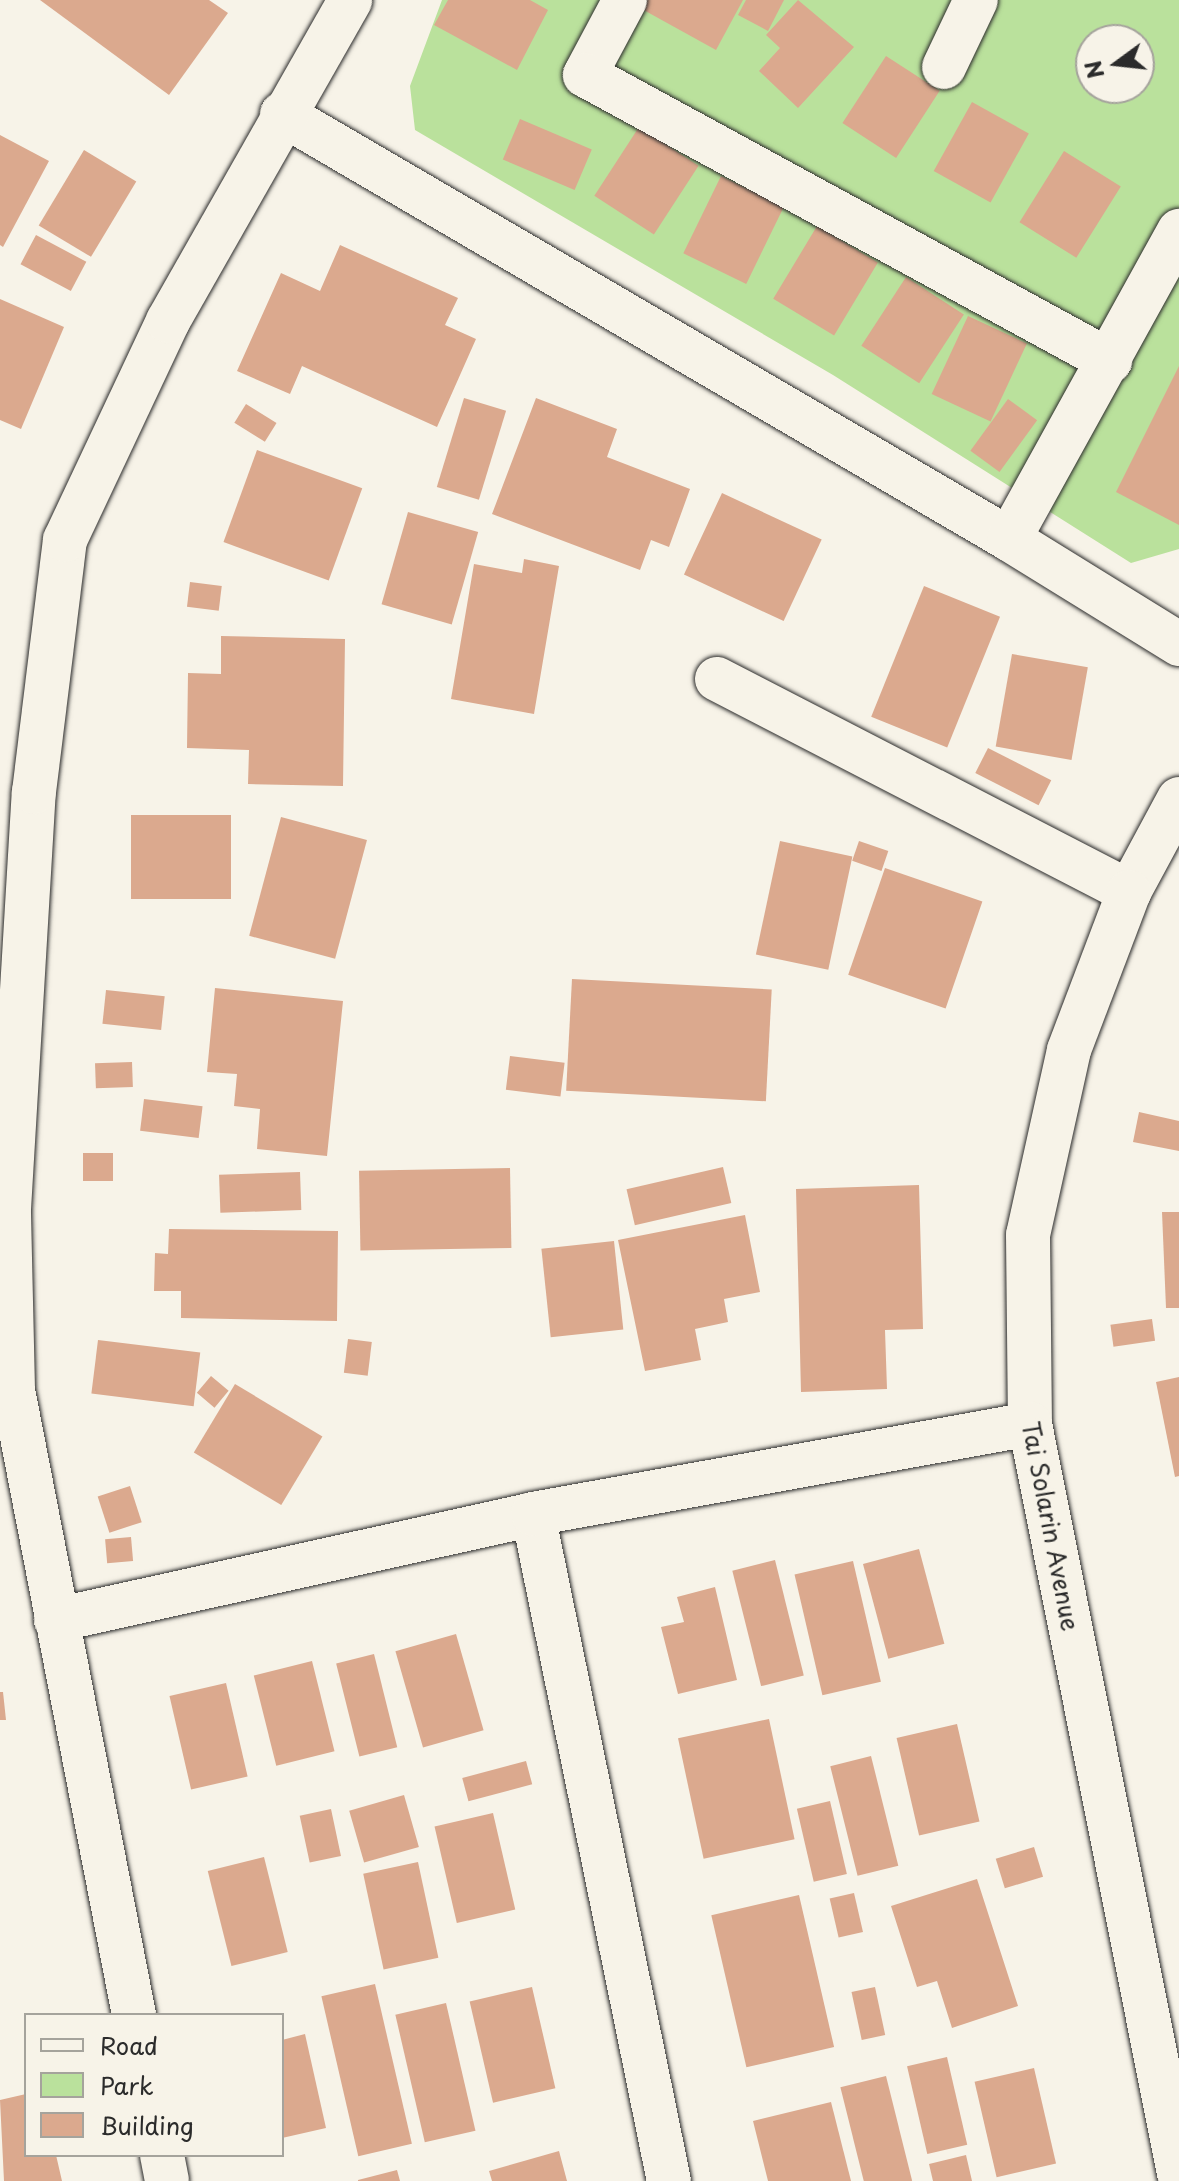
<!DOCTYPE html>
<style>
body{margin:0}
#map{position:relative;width:1179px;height:2181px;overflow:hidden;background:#f7f3e8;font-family:"Playpen Sans",sans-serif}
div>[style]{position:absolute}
.green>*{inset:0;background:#bae19c}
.building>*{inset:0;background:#dba98e;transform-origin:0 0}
.roads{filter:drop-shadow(0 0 2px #2b2b2b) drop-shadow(0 0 2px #2b2b2b)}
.minor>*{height:44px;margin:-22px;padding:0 22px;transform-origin:22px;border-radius:22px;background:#f7f3e8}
span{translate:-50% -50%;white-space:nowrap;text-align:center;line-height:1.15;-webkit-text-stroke:6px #f7f3e8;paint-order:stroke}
.street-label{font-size:24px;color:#2b2b2b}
.legend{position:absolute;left:24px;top:2013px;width:260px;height:144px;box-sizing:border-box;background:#f7f3e8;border:2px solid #a5a39c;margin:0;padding:10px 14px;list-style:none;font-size:24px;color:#2b2b2b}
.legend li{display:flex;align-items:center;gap:16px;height:40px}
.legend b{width:40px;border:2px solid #a5a39c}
.north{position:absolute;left:1075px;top:24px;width:80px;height:80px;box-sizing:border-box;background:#f7f3e8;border:2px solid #a5a39c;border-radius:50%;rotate:255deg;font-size:22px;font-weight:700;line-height:32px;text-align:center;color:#2b2b2b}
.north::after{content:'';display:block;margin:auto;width:28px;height:36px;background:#2b2b2b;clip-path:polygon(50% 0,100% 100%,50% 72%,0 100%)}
</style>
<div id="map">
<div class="green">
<div style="clip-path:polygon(evenodd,442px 0,1179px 0,1179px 549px,1131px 563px,833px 375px,415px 130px,410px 86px,442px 0,1091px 40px,1139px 40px,1139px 88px,1091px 88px,1091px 40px)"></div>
</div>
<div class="building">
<div style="clip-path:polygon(40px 0,209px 0,228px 13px,169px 95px)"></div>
<div style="clip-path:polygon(448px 0,530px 0,548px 10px,517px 70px,434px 25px)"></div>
<div style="clip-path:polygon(644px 0,743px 0,716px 50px,640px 8px)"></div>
<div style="clip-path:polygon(746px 0,784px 0,768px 31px,738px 15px)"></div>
<div style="clip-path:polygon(798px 0,854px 47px,798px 108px,759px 71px,780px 48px,766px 35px)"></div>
<div style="left:886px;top:56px;width:64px;height:80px;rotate:33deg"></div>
<div style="left:972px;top:102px;width:65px;height:79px;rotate:29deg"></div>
<div style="left:520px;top:119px;width:78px;height:44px;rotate:23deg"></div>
<div style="left:639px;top:127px;width:71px;height:82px;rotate:33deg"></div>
<div style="clip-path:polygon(0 135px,49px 161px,3px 247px,0 245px)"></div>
<div style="left:84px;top:150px;width:61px;height:88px;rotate:31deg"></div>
<div style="left:1064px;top:151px;width:67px;height:84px;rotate:32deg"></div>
<div style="left:721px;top:176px;width:70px;height:86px;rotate:26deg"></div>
<div style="left:817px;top:226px;width:71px;height:85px;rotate:31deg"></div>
<div style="left:36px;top:235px;width:57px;height:33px;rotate:28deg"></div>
<div style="clip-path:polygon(340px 245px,458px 298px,445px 325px,476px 339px,437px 427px,302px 366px,290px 394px,237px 371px,281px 273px,320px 291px)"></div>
<div style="left:906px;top:277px;width:69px;height:82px;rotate:33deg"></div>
<div style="clip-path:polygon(0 299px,64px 327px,21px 429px,0 420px)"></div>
<div style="left:968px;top:316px;width:65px;height:86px;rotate:25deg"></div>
<div style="clip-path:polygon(1179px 366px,1179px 525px,1116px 492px)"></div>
<div style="left:464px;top:398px;width:44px;height:93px;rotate:17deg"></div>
<div style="clip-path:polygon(536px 398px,617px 429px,607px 457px,690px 489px,669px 547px,651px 540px,640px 570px,492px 514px)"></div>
<div style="left:1008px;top:399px;width:36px;height:64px;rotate:36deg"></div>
<div style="left:246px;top:404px;width:36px;height:22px;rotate:32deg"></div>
<div style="left:257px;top:450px;width:112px;height:98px;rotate:20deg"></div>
<div style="left:722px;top:493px;width:110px;height:90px;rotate:25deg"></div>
<div style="left:408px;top:512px;width:73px;height:96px;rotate:16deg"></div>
<div style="clip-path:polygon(524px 559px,559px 566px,534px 714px,451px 699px,474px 564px,522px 573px)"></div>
<div style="left:190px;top:582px;width:32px;height:25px;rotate:7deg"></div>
<div style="left:924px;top:586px;width:82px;height:141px;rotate:22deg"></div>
<div style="clip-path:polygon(221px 636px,345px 639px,343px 786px,248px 784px,249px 750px,187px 748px,188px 673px,221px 674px)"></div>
<div style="left:1012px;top:654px;width:77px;height:94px;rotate:10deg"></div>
<div style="left:988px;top:748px;width:71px;height:28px;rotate:27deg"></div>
<div style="left:131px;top:815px;width:100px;height:84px"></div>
<div style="left:281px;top:817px;width:89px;height:123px;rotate:15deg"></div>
<div style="left:780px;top:841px;width:74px;height:116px;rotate:12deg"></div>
<div style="left:859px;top:841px;width:31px;height:21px;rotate:19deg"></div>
<div style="left:885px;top:868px;width:103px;height:113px;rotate:19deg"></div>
<div style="left:572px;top:979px;width:200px;height:112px;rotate:3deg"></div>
<div style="clip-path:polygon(215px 988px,343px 1001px,327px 1156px,257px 1149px,260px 1109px,234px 1106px,237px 1074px,207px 1072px)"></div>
<div style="left:106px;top:990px;width:59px;height:34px;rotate:6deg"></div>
<div style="left:510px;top:1056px;width:55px;height:34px;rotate:7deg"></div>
<div style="left:132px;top:1062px;width:25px;height:37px;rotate:88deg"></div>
<div style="left:144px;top:1099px;width:59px;height:32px;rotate:7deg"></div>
<div style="clip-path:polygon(1139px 1112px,1179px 1121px,1179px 1151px,1133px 1142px)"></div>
<div style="left:83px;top:1153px;width:30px;height:28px"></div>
<div style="left:723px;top:1167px;width:37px;height:99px;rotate:77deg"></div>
<div style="left:510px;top:1168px;width:80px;height:151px;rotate:89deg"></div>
<div style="left:300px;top:1172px;width:38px;height:81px;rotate:88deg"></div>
<div style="clip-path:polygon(919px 1185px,923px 1329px,885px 1330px,887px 1389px,801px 1392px,796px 1189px)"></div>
<div style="clip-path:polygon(1162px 1212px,1179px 1212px,1179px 1308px,1166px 1308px)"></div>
<div style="clip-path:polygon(745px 1215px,760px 1292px,724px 1299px,728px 1322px,695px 1329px,701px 1360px,645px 1371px,618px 1240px)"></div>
<div style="clip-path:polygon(169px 1229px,338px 1231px,337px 1321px,181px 1318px,181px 1291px,154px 1291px,155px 1253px,168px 1254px)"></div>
<div style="left:614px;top:1241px;width:89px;height:73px;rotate:84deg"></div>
<div style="left:1152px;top:1319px;width:22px;height:42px;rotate:82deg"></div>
<div style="left:348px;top:1339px;width:24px;height:34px;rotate:7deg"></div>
<div style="left:98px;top:1340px;width:103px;height:54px;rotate:7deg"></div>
<div style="left:211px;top:1376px;width:23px;height:22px;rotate:40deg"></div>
<div style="clip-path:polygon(1179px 1377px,1179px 1476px,1175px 1477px,1156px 1382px)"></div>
<div style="left:235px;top:1384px;width:102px;height:80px;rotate:31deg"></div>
<div style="left:130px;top:1486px;width:38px;height:34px;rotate:72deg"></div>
<div style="left:131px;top:1537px;width:24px;height:26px;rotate:85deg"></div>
<div style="left:919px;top:1549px;width:98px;height:58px;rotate:75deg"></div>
<div style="left:775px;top:1560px;width:119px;height:44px;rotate:76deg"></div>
<div style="left:853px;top:1561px;width:124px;height:60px;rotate:77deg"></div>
<div style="clip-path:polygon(715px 1587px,737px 1680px,678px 1694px,661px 1627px,684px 1622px,677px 1597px)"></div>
<div style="left:456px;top:1634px;width:100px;height:63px;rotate:74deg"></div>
<div style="left:374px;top:1654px;width:96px;height:39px;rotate:76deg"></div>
<div style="left:312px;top:1661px;width:93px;height:60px;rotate:76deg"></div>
<div style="left:226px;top:1683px;width:96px;height:58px;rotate:77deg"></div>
<div style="clip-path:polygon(0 1692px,3px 1692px,6px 1720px,0 1720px)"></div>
<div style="left:769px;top:1719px;width:123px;height:93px;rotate:78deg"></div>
<div style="left:957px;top:1724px;width:100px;height:62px;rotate:77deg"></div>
<div style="left:871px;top:1756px;width:113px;height:42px;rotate:76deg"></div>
<div style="left:526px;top:1761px;width:24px;height:66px;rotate:75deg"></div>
<div style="left:404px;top:1795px;width:54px;height:57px;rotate:74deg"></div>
<div style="left:830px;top:1801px;width:75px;height:34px;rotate:77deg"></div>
<div style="left:331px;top:1809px;width:48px;height:32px;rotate:78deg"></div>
<div style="left:493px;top:1813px;width:99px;height:60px;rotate:77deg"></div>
<div style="left:1034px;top:1847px;width:31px;height:40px;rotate:73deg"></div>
<div style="left:264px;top:1857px;width:98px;height:58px;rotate:76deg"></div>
<div style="left:418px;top:1862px;width:98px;height:56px;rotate:78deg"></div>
<div style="clip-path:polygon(977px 1879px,1018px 2006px,952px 2028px,937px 1981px,917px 1987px,891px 1906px)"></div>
<div style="left:854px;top:1893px;width:40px;height:25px;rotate:77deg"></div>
<div style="left:799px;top:1895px;width:156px;height:90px;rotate:77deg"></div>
<div style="left:375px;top:1984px;width:164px;height:55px;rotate:77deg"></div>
<div style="left:532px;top:1987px;width:104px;height:64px;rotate:77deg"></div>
<div style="left:875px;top:1987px;width:49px;height:24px;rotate:78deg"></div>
<div style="left:446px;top:2003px;width:131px;height:52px;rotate:77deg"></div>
<div style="clip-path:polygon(305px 2034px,326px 2128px,282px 2138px,282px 2040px)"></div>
<div style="left:947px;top:2057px;width:90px;height:41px;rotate:77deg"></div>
<div style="left:1034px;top:2068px;width:98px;height:61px;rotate:77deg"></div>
<div style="left:886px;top:2076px;width:108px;height:47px;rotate:76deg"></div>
<div style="clip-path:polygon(26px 2094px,26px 2155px,56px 2155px,62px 2181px,4px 2181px,0 2100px)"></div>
<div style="clip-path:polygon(831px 2102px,851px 2181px,768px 2181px,753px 2121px)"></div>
<div style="clip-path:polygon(559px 2151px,567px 2181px,492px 2181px,489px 2171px)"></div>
<div style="clip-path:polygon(966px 2155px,972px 2181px,933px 2181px,929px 2164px)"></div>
<div style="clip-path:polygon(397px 2170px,400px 2181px,358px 2181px,358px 2180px)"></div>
</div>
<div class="roads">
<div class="minor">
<div style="left:625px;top:0;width:85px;rotate:118.1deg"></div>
<div style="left:585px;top:75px;width:598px;rotate:28.58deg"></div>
<div style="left:944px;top:67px;width:74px;rotate:-64.5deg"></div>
<div style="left:282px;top:114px;width:842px;rotate:30.31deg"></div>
<div style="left:1009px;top:539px;width:200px;rotate:31.7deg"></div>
<div style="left:1009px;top:539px;width:352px;rotate:-61.1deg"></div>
<div style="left:717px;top:679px;width:464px;rotate:27.3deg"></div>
<div style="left:1179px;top:799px;width:106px;rotate:118.3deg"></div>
<div style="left:1129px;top:892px;width:169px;rotate:110.8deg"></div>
<div style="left:1069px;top:1050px;width:189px;rotate:102.5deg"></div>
<div style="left:1028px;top:1235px;width:189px;rotate:89.4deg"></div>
<div style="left:1030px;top:1424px;width:765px;rotate:78.76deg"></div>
<div style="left:533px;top:1514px;width:681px;rotate:78.48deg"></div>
<div style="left:56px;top:1620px;width:489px;rotate:-12.5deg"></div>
<div style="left:533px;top:1514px;width:505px;rotate:-10.26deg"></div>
<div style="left:134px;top:2015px;width:637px;rotate:-100.96deg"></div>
<div style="left:13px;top:1390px;width:181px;rotate:-91.3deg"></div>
<div style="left:9px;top:1209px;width:418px;rotate:-86.6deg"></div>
<div style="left:34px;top:792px;width:254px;rotate:-83deg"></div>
<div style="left:65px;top:540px;width:242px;rotate:-64.8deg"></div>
<div style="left:168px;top:321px;width:369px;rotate:-60.4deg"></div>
<div style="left:162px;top:2155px;width:26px;rotate:79deg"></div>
</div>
</div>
<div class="street-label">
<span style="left:1051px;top:1526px;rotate:79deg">Tai Solarin Avenue</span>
</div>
<ul class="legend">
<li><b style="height:10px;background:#f7f3e8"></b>Road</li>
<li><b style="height:22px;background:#bae19c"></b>Park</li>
<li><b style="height:22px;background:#dba98e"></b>Building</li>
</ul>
<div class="north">N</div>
</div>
